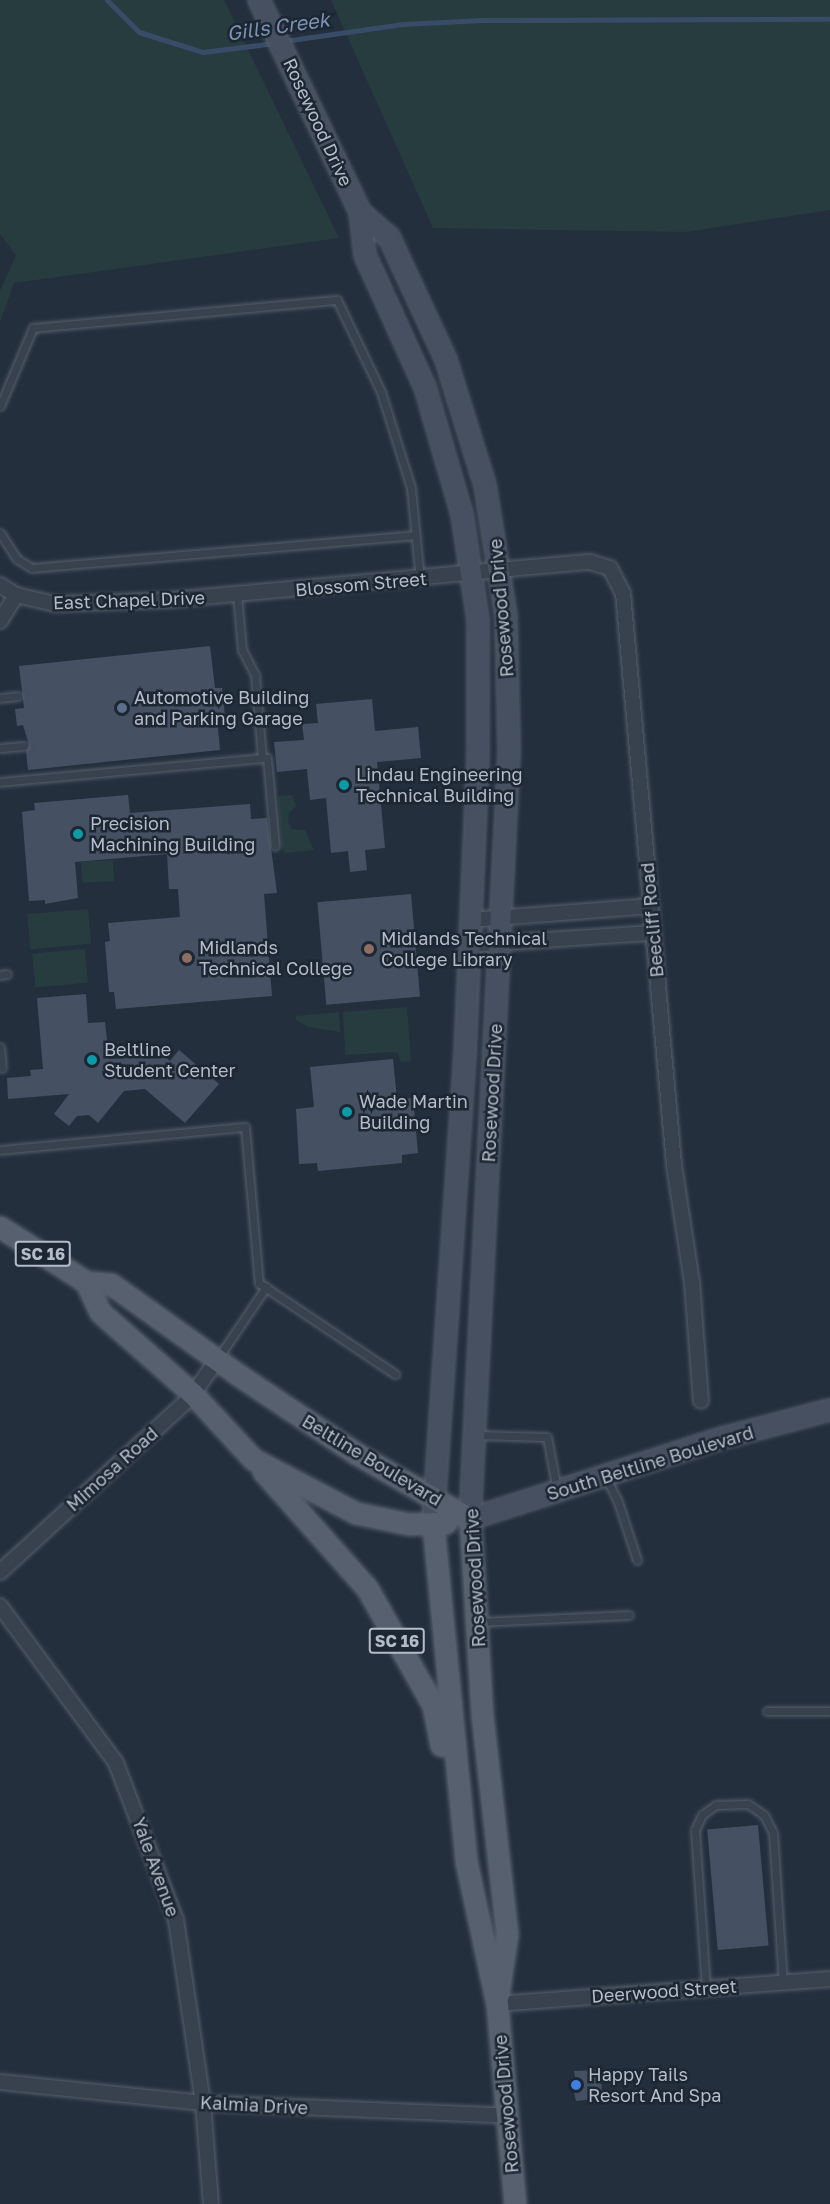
<!DOCTYPE html>
<style>
body{margin:0}
#map{position:relative;width:830px;height:2204px;overflow:hidden;background:#242f3e;font-family:"Golos Text",sans-serif}
div>[style]{position:absolute}
.green>*{inset:0;background:#263c3f;transform-origin:0 0}
.stream>*{height:5px;margin:-2.5px;padding:0 2.5px;transform-origin:2.5px;border-radius:2.5px;background:#394c67}
.building>*{inset:0;background:#455162;transform-origin:0 0}
.roads{filter:drop-shadow(0 0 2px #565f6c) drop-shadow(0 0 2px #565f6c)}
.service>*{height:7px;margin:-3.5px;padding:0 3.5px;transform-origin:3.5px;border-radius:3.5px;background:#38414e}
.minor>*{height:14px;margin:-7px;padding:0 7px;transform-origin:7px;border-radius:7px;background:#38414e}
.secondary>*{height:20px;margin:-10px;padding:0 10px;transform-origin:10px;border-radius:10px;background:#465061}
.primary>*{height:21px;margin:-10.5px;padding:0 10.5px;transform-origin:10.5px;border-radius:10.5px;background:#56606e}
.dots>*{width:16px;height:16px;translate:-50% -50%;box-sizing:border-box;border:3px solid #1d2633;border-radius:50%}
span{translate:-50% -50%;white-space:nowrap;text-align:center;line-height:1.15;-webkit-text-stroke:5px #1d2633;paint-order:stroke}
.shield-label span{padding:2px 4px;background:#1d2633;border:2px solid;border-radius:4px;-webkit-text-stroke-width:0}
.shield-label{font-size:16px;color:#b4bcc9;font-weight:700}
.street-label{font-size:18px;color:#b4bcc9}
.poi-label{font-size:18px;color:#b4bcc9}
.left{translate:0 -50%;text-align:left}
.water-label{font-size:20px;color:#7c92b1;font-style:italic}
</style>
<div id="map">
<div class="green">
<div style="clip-path:polygon(0 0,224px 0,339px 238px,14px 283px,0 322px,0 291px,16px 255px,0 234px)"></div>
<div style="clip-path:polygon(331px 0,830px 0,830px 210px,685px 232px,433px 228px)"></div>
<div style="clip-path:polygon(292px 795px,296px 806px,289px 813px,288px 822px,292px 829px,305px 830px,314px 850px,285px 853px,282px 849px,278px 796px)"></div>
<div style="left:113px;top:860px;width:21px;height:32px;rotate:87deg"></div>
<div style="left:88px;top:909px;width:35px;height:61px;rotate:85deg"></div>
<div style="left:85px;top:949px;width:34px;height:53px;rotate:85deg"></div>
<div style="clip-path:polygon(407px 1007px,411px 1061px,401px 1062px,398px 1053px,393px 1052px,345px 1055px,343px 1012px)"></div>
<div style="clip-path:polygon(339px 1012px,340px 1032px,308px 1027px,296px 1020px,296px 1016px)"></div>
</div>
<div class="stream">
<div style="left:107px;top:0;width:45px;rotate:45deg"></div>
<div style="left:139px;top:32px;width:67px;rotate:17.4deg"></div>
<div style="left:203px;top:52px;width:72px;rotate:-7.2deg"></div>
<div style="left:284px;top:41px;width:120px;rotate:-8.1deg"></div>
<div style="left:403px;top:24px;width:79px;rotate:-2.9deg"></div>
<div style="left:482px;top:20px;width:348px;rotate:-0.2deg"></div>
</div>
<div class="building">
<div style="clip-path:polygon(210px 646px,215px 688px,222px 688px,225px 717px,217px 718px,220px 750px,28px 770px,26px 751px,29px 745px,23px 725px,17px 726px,15px 709px,24px 708px,19px 666px)"></div>
<div style="clip-path:polygon(372px 699px,375px 731px,418px 727px,421px 758px,377px 762px,385px 848px,365px 850px,367px 870px,350px 872px,348px 851px,331px 853px,326px 798px,310px 800px,307px 769px,277px 772px,274px 742px,304px 740px,302px 724px,318px 723px,316px 704px)"></div>
<div style="clip-path:polygon(128px 795px,130px 813px,250px 804px,251px 819px,267px 818px,277px 893px,264px 894px,272px 996px,116px 1009px,114px 992px,109px 992px,105px 942px,110px 941px,108px 923px,180px 917px,178px 889px,169px 889px,167px 854px,75px 862px,78px 898px,45px 904px,45px 900px,29px 901px,22px 812px,35px 810px,34px 803px)"></div>
<div style="left:411px;top:894px;width:103px;height:94px;rotate:85deg"></div>
<div style="clip-path:polygon(86px 994px,88px 1023px,105px 1022px,109px 1059px,152px 1057px,158px 1050px,170px 1061px,179px 1050px,219px 1084px,185px 1123px,145px 1089px,124px 1091px,98px 1123px,89px 1115px,77px 1116px,69px 1126px,54px 1114px,69px 1094px,8px 1099px,7px 1078px,31px 1076px,30px 1070px,43px 1069px,37px 998px)"></div>
<div style="clip-path:polygon(393px 1059px,397px 1099px,413px 1098px,418px 1153px,402px 1155px,402px 1163px,318px 1171px,317px 1163px,299px 1164px,296px 1109px,314px 1107px,310px 1067px)"></div>
<div style="left:758px;top:1825px;width:121px;height:51px;rotate:85deg"></div>
<div style="clip-path:polygon(601px 2070px,602px 2098px,576px 2101px,571px 2078px,575px 2077px,574px 2071px)"></div>
</div>
<div class="roads">
<div class="service">
<div style="left:0;top:406px;width:85px;rotate:-67.1deg"></div>
<div style="left:33px;top:328px;width:305px;rotate:-5.3deg"></div>
<div style="left:337px;top:300px;width:102px;rotate:64.4deg"></div>
<div style="left:381px;top:392px;width:101px;rotate:72.6deg"></div>
<div style="left:411px;top:488px;width:91px;rotate:84.4deg"></div>
<div style="left:0;top:533px;width:31px;rotate:57deg"></div>
<div style="left:17px;top:559px;width:17px;rotate:31deg"></div>
<div style="left:32px;top:568px;width:385px;rotate:-4.9deg"></div>
<div style="left:0;top:698px;width:18px;rotate:-6deg"></div>
<div style="left:0;top:748px;width:24px;rotate:-5deg"></div>
<div style="left:262px;top:758px;width:5px"></div>
<div style="left:267px;top:758px;width:88px;rotate:84.8deg"></div>
<div style="left:0;top:782px;width:263px;rotate:-5.2deg"></div>
<div style="left:262px;top:758px;width:83px;rotate:-94.8deg"></div>
<div style="left:255px;top:675px;width:28px;rotate:-117deg"></div>
<div style="left:242px;top:650px;width:56px;rotate:-95.1deg"></div>
<div style="left:0;top:975px;width:7px;rotate:-8deg"></div>
<div style="left:0;top:1047px;width:21px;rotate:85deg"></div>
<div style="left:0;top:1150px;width:246px;rotate:-5.4deg"></div>
<div style="left:245px;top:1127px;width:157px;rotate:84.9deg"></div>
<div style="left:259px;top:1283px;width:164px;rotate:33.8deg"></div>
<div style="left:218px;top:1358px;width:86px;rotate:-55.9deg"></div>
<div style="left:477px;top:1435px;width:70px;rotate:1.6deg"></div>
<div style="left:547px;top:1437px;width:54px;rotate:79.3deg"></div>
<div style="left:606px;top:1478px;width:27px;rotate:63deg"></div>
<div style="left:618px;top:1502px;width:61px;rotate:71.9deg"></div>
<div style="left:479px;top:1622px;width:150px;rotate:-2.7deg"></div>
<div style="left:767px;top:1711px;width:63px"></div>
<div style="left:706px;top:1988px;width:158px;rotate:-94deg"></div>
<div style="left:695px;top:1830px;width:17px;rotate:-65deg"></div>
<div style="left:702px;top:1815px;width:17px;rotate:-36deg"></div>
<div style="left:716px;top:1805px;width:32px;rotate:-2deg"></div>
<div style="left:748px;top:1804px;width:19px;rotate:35deg"></div>
<div style="left:764px;top:1815px;width:20px;rotate:63deg"></div>
<div style="left:773px;top:1833px;width:149px;rotate:86.2deg"></div>
</div>
<div class="minor">
<div style="left:0;top:585px;width:19px;rotate:32deg"></div>
<div style="left:0;top:621px;width:31px;rotate:-58deg"></div>
<div style="left:16px;top:595px;width:39px;rotate:13deg"></div>
<div style="left:54px;top:604px;width:115px;rotate:-2deg"></div>
<div style="left:169px;top:600px;width:423px;rotate:-5.2deg"></div>
<div style="left:590px;top:562px;width:21px;rotate:17deg"></div>
<div style="left:610px;top:568px;width:28px;rotate:63deg"></div>
<div style="left:623px;top:593px;width:574px;rotate:84.9deg"></div>
<div style="left:674px;top:1165px;width:118px;rotate:81.3deg"></div>
<div style="left:692px;top:1282px;width:119px;rotate:85.7deg"></div>
<div style="left:470px;top:920px;width:182px;rotate:-4.4deg"></div>
<div style="left:470px;top:945px;width:183px;rotate:-3.8deg"></div>
<div style="left:0;top:1572px;width:259px;rotate:-42.5deg"></div>
<div style="left:191px;top:1397px;width:45px;rotate:-54.9deg"></div>
<div style="left:0;top:1606px;width:195px;rotate:53.5deg"></div>
<div style="left:116px;top:1763px;width:168px;rotate:69.1deg"></div>
<div style="left:176px;top:1920px;width:185px;rotate:81.6deg"></div>
<div style="left:203px;top:2103px;width:101px;rotate:85.5deg"></div>
<div style="left:497px;top:2004px;width:334px;rotate:-4.3deg"></div>
<div style="left:0;top:2082px;width:204px;rotate:5.9deg"></div>
<div style="left:203px;top:2103px;width:305px;rotate:2.4deg"></div>
</div>
<div class="secondary">
<div style="left:259px;top:0;width:235px;rotate:64.5deg"></div>
<div style="left:360px;top:212px;width:43px;rotate:83.4deg"></div>
<div style="left:365px;top:255px;width:145px;rotate:65.6deg"></div>
<div style="left:425px;top:387px;width:132px;rotate:73.8deg"></div>
<div style="left:462px;top:514px;width:107px;rotate:81.4deg"></div>
<div style="left:478px;top:620px;width:138px;rotate:90deg"></div>
<div style="left:478px;top:758px;width:297px;rotate:92.5deg"></div>
<div style="left:465px;top:1055px;width:470px;rotate:93.9deg"></div>
<div style="left:360px;top:212px;width:38px;rotate:41deg"></div>
<div style="left:389px;top:237px;width:136px;rotate:65.1deg"></div>
<div style="left:446px;top:360px;width:131px;rotate:72.7deg"></div>
<div style="left:485px;top:485px;width:133px;rotate:80.9deg"></div>
<div style="left:506px;top:616px;width:137px;rotate:88.7deg"></div>
<div style="left:509px;top:753px;width:767px;rotate:92.91deg"></div>
<div style="left:470px;top:1519px;width:266px;rotate:-17.8deg"></div>
<div style="left:723px;top:1438px;width:111px;rotate:-14.7deg"></div>
</div>
<div class="primary">
<div style="left:0;top:1227px;width:102px;rotate:32.6deg"></div>
<div style="left:86px;top:1282px;width:25px;rotate:5deg"></div>
<div style="left:111px;top:1284px;width:155px;rotate:35.5deg"></div>
<div style="left:237px;top:1374px;width:144px;rotate:33.7deg"></div>
<div style="left:357px;top:1454px;width:130px;rotate:29.9deg"></div>
<div style="left:86px;top:1282px;width:33px;rotate:65deg"></div>
<div style="left:100px;top:1312px;width:123px;rotate:41.4deg"></div>
<div style="left:192px;top:1393px;width:90px;rotate:47.3deg"></div>
<div style="left:253px;top:1459px;width:116px;rotate:27.7deg"></div>
<div style="left:356px;top:1513px;width:54px;rotate:11.7deg"></div>
<div style="left:409px;top:1524px;width:37px;rotate:-2deg"></div>
<div style="left:263px;top:1471px;width:157px;rotate:48.4deg"></div>
<div style="left:367px;top:1588px;width:134px;rotate:60.6deg"></div>
<div style="left:433px;top:1705px;width:41px;rotate:78.7deg"></div>
<div style="left:470px;top:1519px;width:196px;rotate:86.5deg"></div>
<div style="left:482px;top:1715px;width:220px;rotate:83.5deg"></div>
<div style="left:507px;top:1934px;width:62px;rotate:98.4deg"></div>
<div style="left:433px;top:1524px;width:339px;rotate:84.4deg"></div>
<div style="left:466px;top:1861px;width:146px;rotate:77.8deg"></div>
<div style="left:497px;top:2004px;width:201px;rotate:84.9deg"></div>
</div>
</div>
<div class="dots">
<div style="left:122px;top:708px;background:#5c6f8a"></div>
<div style="left:344px;top:785px;background:#0f9aa8"></div>
<div style="left:78px;top:834px;background:#0f9aa8"></div>
<div style="left:369px;top:949px;background:#8d6e63"></div>
<div style="left:187px;top:958px;background:#8d6e63"></div>
<div style="left:92px;top:1060px;background:#0f9aa8"></div>
<div style="left:347px;top:1112px;background:#0f9aa8"></div>
<div style="left:576px;top:2085px;background:#3f7fe0"></div>
</div>
<div class="shield-label">
<span style="left:43px;top:1254px">SC 16</span>
<span style="left:397px;top:1641px">SC 16</span>
</div>
<div class="street-label">
<span style="left:318px;top:122px;rotate:65deg">Rosewood Drive</span>
<span style="left:361px;top:584px;rotate:-5deg">Blossom Street</span>
<span style="left:129px;top:600px;rotate:-2deg">East Chapel Drive</span>
<span style="left:501px;top:608px;rotate:-95deg">Rosewood Drive</span>
<span style="left:652px;top:920px;rotate:-95deg">Beecliff Road</span>
<span style="left:492px;top:1093px;rotate:-87deg">Rosewood Drive</span>
<span style="left:372px;top:1460px;rotate:31deg">Beltline Boulevard</span>
<span style="left:650px;top:1463px;rotate:-17deg">South Beltline Boulevard</span>
<span style="left:112px;top:1469px;rotate:-42deg">Mimosa Road</span>
<span style="left:475px;top:1578px;rotate:-93deg">Rosewood Drive</span>
<span style="left:156px;top:1867px;rotate:70deg">Yale Avenue</span>
<span style="left:664px;top:1991px;rotate:-4deg">Deerwood Street</span>
<span style="left:506px;top:2104px;rotate:-95deg">Rosewood Drive</span>
<span style="left:254px;top:2105px;rotate:3deg">Kalmia Drive</span>
</div>
<div class="poi-label">
<span class="left" style="left:134px;top:708px">Automotive Building<br>and Parking Garage</span>
<span class="left" style="left:356px;top:785px">Lindau Engineering<br>Technical Building</span>
<span class="left" style="left:90px;top:834px">Precision<br>Machining Building</span>
<span class="left" style="left:381px;top:949px">Midlands Technical<br>College Library</span>
<span class="left" style="left:199px;top:958px">Midlands<br>Technical College</span>
<span class="left" style="left:104px;top:1060px">Beltline<br>Student Center</span>
<span class="left" style="left:359px;top:1112px">Wade Martin<br>Building</span>
<span class="left" style="left:588px;top:2085px">Happy Tails<br>Resort And Spa</span>
</div>
<div class="water-label">
<span style="left:278px;top:26px;rotate:-8deg">Gills Creek</span>
</div>
</div>
